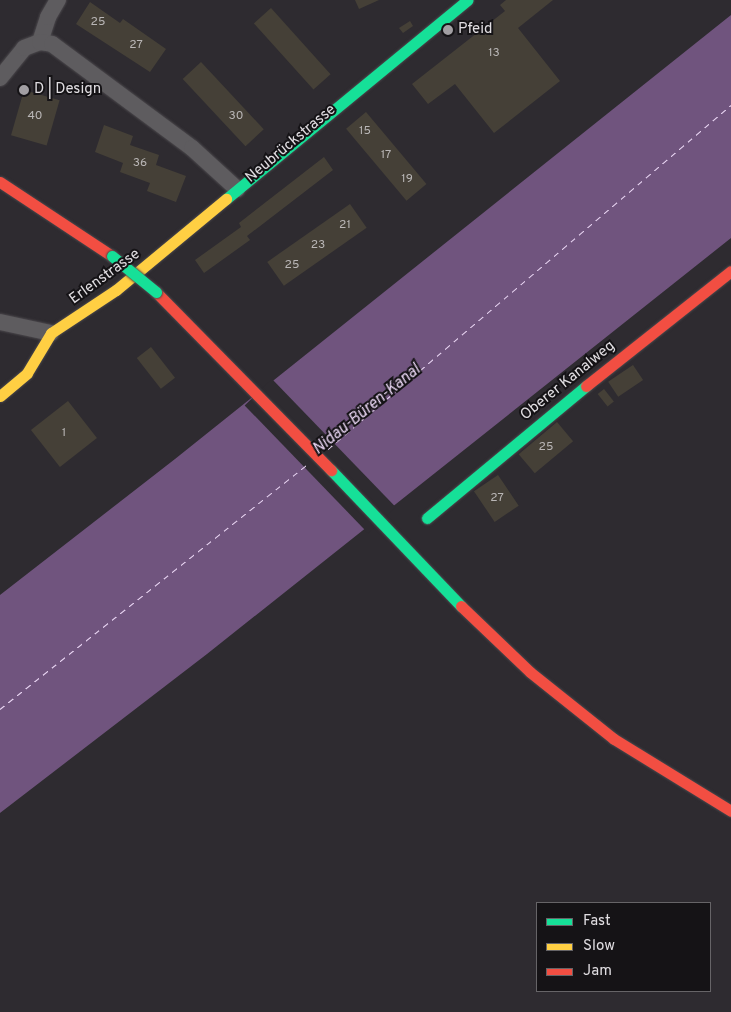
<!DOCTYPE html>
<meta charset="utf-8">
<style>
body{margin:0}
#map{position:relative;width:731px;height:1012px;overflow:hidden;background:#2e2b30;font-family:Overpass,sans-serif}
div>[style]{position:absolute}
.water>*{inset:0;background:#70547e}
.pier>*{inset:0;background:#2e2b30;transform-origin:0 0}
.ferry>*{height:1px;margin-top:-0.5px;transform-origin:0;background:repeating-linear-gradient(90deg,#ebd7f5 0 6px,transparent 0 11px)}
.building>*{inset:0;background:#454037;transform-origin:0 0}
.roads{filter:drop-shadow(0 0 1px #4b484c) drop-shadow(0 0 1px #4b484c)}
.street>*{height:16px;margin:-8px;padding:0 8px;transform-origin:8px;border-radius:8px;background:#5e5c5f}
.fast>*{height:11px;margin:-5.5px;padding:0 5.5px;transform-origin:5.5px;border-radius:5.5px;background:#16e098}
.slow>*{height:11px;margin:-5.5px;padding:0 5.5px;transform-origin:5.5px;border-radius:5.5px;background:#ffcf43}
.jam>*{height:11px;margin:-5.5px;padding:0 5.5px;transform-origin:5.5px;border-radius:5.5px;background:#f24e42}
.bridges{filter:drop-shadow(0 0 1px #4b484c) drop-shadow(0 0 1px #4b484c)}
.fast-bridge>*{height:11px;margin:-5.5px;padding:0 5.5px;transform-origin:5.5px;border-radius:5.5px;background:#16e098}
.dots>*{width:14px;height:14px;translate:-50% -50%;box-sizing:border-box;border:2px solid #151316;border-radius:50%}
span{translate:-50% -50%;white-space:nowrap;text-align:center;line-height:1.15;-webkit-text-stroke:4px #151316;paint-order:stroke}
.number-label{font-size:12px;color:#b9b6b6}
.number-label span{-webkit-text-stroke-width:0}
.poi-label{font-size:15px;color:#e0dde1}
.left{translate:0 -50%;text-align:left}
.street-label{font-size:15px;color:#e0dde1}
.water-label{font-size:16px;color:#ebd7f5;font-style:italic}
.legend{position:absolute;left:536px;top:902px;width:175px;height:90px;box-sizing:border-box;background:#151316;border:1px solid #666467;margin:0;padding:6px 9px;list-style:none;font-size:15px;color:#e0dde1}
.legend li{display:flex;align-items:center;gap:10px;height:25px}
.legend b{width:25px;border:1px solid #666467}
</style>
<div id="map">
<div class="water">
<div style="clip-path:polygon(731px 15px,731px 238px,207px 654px,0 813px,0 595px,175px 459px)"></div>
</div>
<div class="pier">
<div style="left:272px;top:379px;width:178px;height:38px;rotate:46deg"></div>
</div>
<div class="ferry">
<div style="left:328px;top:449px;width:530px;rotate:-40.48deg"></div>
<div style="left:0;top:709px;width:392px;rotate:-38.5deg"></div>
</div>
<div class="building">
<div style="clip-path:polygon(355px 0,379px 0,359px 9px)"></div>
<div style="clip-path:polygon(506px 0,553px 0,518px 28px,560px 81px,494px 133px,455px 84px,428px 104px,412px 84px,505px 11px,500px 5px)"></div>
<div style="clip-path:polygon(90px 2px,120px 23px,123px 19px,166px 49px,150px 72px,76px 24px)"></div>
<div style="left:271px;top:8px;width:89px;height:23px;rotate:48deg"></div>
<div style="clip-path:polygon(410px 21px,413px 26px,403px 33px,399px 28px)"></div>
<div style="left:201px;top:62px;width:92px;height:25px;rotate:47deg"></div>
<div style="left:24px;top:90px;width:37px;height:47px;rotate:16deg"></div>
<div style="left:366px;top:112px;width:94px;height:26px;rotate:50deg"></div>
<div style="clip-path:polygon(104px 125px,133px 136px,130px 145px,159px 155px,156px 165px,186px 176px,176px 202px,147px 191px,150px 183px,120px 172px,123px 163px,95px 152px)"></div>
<div style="clip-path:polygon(324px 157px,333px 170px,247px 236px,250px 240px,204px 273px,195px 260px,241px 227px,239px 223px)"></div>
<div style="left:350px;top:204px;width:29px;height:101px;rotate:55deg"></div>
<div style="left:151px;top:347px;width:39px;height:18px;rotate:52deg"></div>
<div style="left:633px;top:365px;width:18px;height:30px;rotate:56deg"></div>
<div style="left:604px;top:389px;width:16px;height:8px;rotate:52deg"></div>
<div style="left:68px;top:401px;width:47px;height:47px;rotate:52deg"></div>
<div style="left:557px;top:422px;width:25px;height:50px;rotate:50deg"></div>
<div style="left:498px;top:475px;width:37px;height:29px;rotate:56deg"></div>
</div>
<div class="roads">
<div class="street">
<div style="left:40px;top:42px;width:26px;rotate:-72deg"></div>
<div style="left:48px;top:17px;width:20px;rotate:-60deg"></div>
<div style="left:0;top:78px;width:38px;rotate:-51deg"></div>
<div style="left:24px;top:48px;width:17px;rotate:-21deg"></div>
<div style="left:40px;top:42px;width:12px;rotate:9deg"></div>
<div style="left:52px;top:44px;width:174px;rotate:36.6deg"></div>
<div style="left:192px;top:148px;width:61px;rotate:42.3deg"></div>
<div style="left:0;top:322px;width:52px;rotate:12.2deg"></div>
</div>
<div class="fast">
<div style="left:226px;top:199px;width:313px;rotate:-39.5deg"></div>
<div style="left:331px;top:470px;width:188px;rotate:46.3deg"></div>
<div style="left:427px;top:518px;width:207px;rotate:-39.7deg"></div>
</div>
<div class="slow">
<div style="left:0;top:396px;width:35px;rotate:-40deg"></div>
<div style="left:27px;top:373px;width:47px;rotate:-59deg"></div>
<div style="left:51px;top:333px;width:78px;rotate:-33.5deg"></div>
<div style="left:116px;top:290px;width:143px;rotate:-39.6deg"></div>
</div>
<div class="jam">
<div style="left:0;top:182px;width:134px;rotate:33.5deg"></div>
<div style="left:156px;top:292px;width:250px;rotate:45.5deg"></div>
<div style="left:586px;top:386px;width:185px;rotate:-38.4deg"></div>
<div style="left:461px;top:606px;width:95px;rotate:43.7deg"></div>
<div style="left:530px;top:672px;width:107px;rotate:38.6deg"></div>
<div style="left:614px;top:739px;width:137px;rotate:31.6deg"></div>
</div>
</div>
<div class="bridges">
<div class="fast-bridge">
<div style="left:112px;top:256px;width:57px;rotate:39.3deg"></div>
</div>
</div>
<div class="dots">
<div style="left:448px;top:30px;background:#a29fa3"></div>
<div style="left:24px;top:90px;background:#a29fa3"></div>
</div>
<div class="number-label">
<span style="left:98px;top:23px">25</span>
<span style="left:136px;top:46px">27</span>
<span style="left:494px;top:54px">13</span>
<span style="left:35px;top:117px">40</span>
<span style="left:236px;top:117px">30</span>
<span style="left:365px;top:132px">15</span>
<span style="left:386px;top:156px">17</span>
<span style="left:140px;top:164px">36</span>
<span style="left:407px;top:180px">19</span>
<span style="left:345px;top:226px">21</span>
<span style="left:318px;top:246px">23</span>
<span style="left:292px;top:266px">25</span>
<span style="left:64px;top:434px">1</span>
<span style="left:546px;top:448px">25</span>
<span style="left:497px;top:499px">27</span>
</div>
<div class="poi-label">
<span class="left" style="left:458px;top:30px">Pfeid</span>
<span class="left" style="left:34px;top:90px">D | Design</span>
</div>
<div class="street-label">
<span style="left:291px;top:144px;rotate:-40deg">Neubrückstrasse</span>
<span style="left:105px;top:277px;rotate:-36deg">Erlenstrasse</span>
<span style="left:568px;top:381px;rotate:-39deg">Oberer Kanalweg</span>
</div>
<div class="water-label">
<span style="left:367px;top:410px;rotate:-39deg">Nidau-Büren-Kanal</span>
</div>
<ul class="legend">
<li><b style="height:6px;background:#16e098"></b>Fast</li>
<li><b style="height:6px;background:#ffcf43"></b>Slow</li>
<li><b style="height:6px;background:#f24e42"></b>Jam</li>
</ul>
</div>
